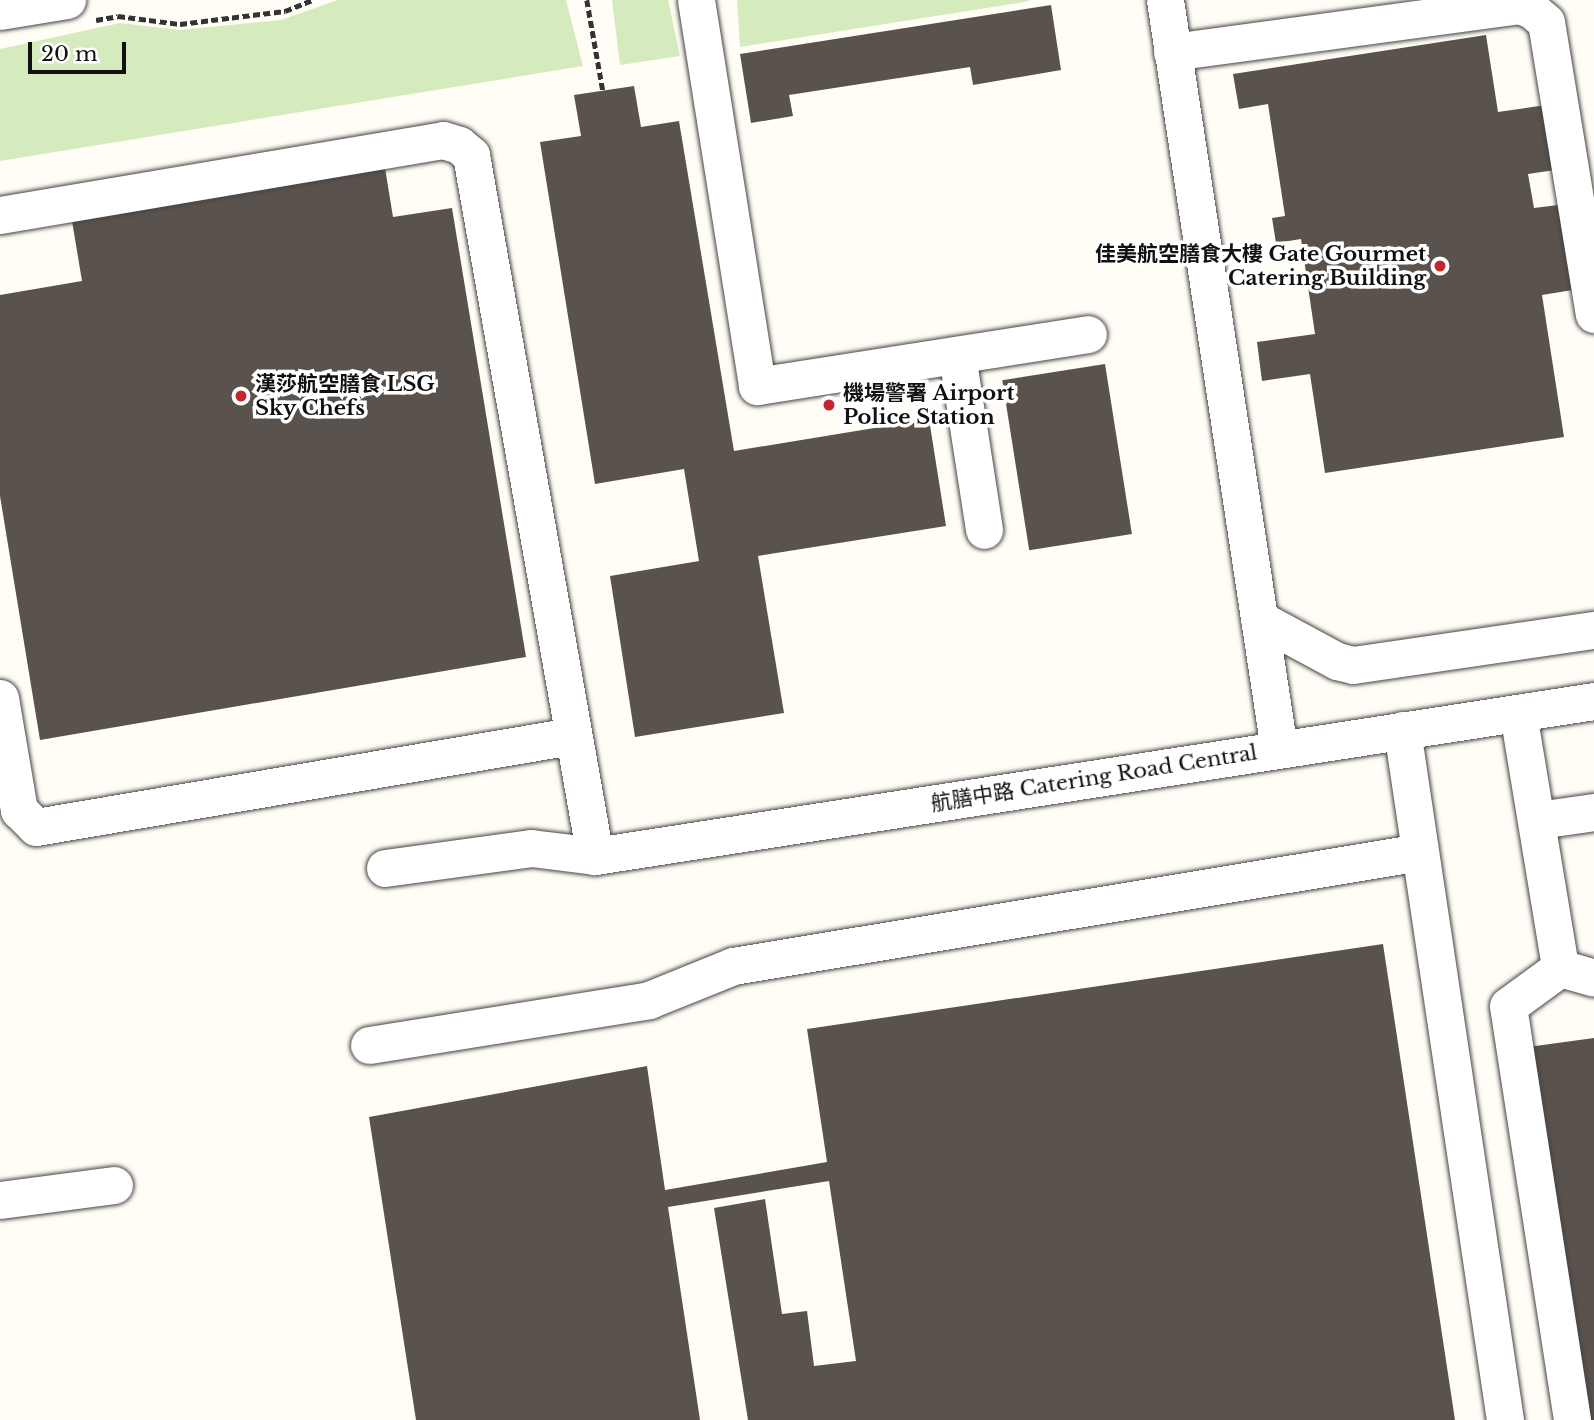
<!DOCTYPE html>
<meta charset="utf-8">
<style>
body{margin:0}
#map{position:relative;width:1594px;height:1420px;overflow:hidden;background:#fffdf5;font-family:"Libre Baskerville","Noto Sans TC",serif}
div>[style]{position:absolute}
.green>*{inset:0;background:#d5ebbd}
.building>*{inset:0;background:#5a524d;transform-origin:0 0}
.path>*{height:4.5px;margin-top:-2.25px;transform-origin:0;background:repeating-linear-gradient(90deg,#333 0 7px,transparent 0 10.5px)}
.roads{filter:drop-shadow(0 0 2px #444) drop-shadow(0 0 2px #444)}
.minor>*{height:37px;margin:-18.5px;padding:0 18.5px;transform-origin:18.5px;border-radius:18.5px;background:#fff}
.dots>*{width:19px;height:19px;translate:-50% -50%;box-sizing:border-box;border:4px solid #fff;border-radius:50%}
span{translate:-50% -50%;white-space:nowrap;text-align:center;line-height:1.15;-webkit-text-stroke:7px #fff;paint-order:stroke}
.poi-label{font-size:21px;color:#111;font-weight:700}
.right{translate:-100% -50%;text-align:right}
.left{translate:0 -50%;text-align:left}
.street-label{font-size:21px;color:#111}
.scale{position:absolute;left:28px;top:42px;width:98px;height:32px;box-sizing:border-box;border:4px solid #111;border-top:0;padding-left:9px;font-size:21px;line-height:24px;white-space:nowrap;color:#111;-webkit-text-stroke:5px #fff;paint-order:stroke}
</style>
<div id="map">
<div class="green">
<div style="clip-path:polygon(338px 0,566px 0,583px 66px,0 161px,0 49px,120px 23px,179px 30px,281px 20px)"></div>
<div style="clip-path:polygon(612px 0,668px 0,680px 56px,620px 65px)"></div>
<div style="clip-path:polygon(737px 0,1029px 0,1030px 1px,740px 47px)"></div>
</div>
<div class="building">
<div style="clip-path:polygon(1051px 5px,1061px 70px,973px 85px,970px 67px,789px 95px,793px 116px,751px 123px,740px 54px)"></div>
<div style="clip-path:polygon(1486px 35px,1498px 112px,1546px 105px,1555px 170px,1528px 174px,1534px 208px,1566px 204px,1579px 289px,1542px 295px,1564px 437px,1325px 473px,1310px 374px,1262px 381px,1257px 342px,1315px 334px,1301px 239px,1276px 243px,1272px 218px,1285px 216px,1268px 104px,1239px 109px,1233px 74px)"></div>
<div style="clip-path:polygon(634px 86px,641px 127px,679px 121px,734px 451px,929px 419px,946px 526px,758px 556px,784px 713px,635px 737px,610px 576px,699px 561px,684px 469px,595px 484px,540px 142px,581px 136px,574px 95px)"></div>
<div style="clip-path:polygon(385px 168px,393px 217px,452px 208px,526px 657px,40px 740px,0 496px,0 295px,82px 281px,72px 221px)"></div>
<div style="left:1105px;top:364px;width:172px;height:104px;rotate:81deg"></div>
<div style="clip-path:polygon(1383px 944px,1455px 1420px,748px 1420px,714px 1208px,765px 1199px,782px 1314px,807px 1311px,814px 1366px,856px 1361px,829px 1181px,668px 1207px,700px 1420px,416px 1420px,369px 1117px,647px 1066px,665px 1190px,827px 1162px,807px 1029px)"></div>
<div style="clip-path:polygon(1594px 1038px,1594px 1420px,1585px 1420px,1528px 1047px)"></div>
</div>
<div class="path">
<div style="left:587px;top:0;width:92px;rotate:80deg"></div>
<div style="left:96px;top:20px;width:22px;rotate:-10deg"></div>
<div style="left:118px;top:16px;width:63px;rotate:7.4deg"></div>
<div style="left:180px;top:24px;width:106px;rotate:-7.1deg"></div>
<div style="left:285px;top:11px;width:29px;rotate:-22deg"></div>
</div>
<div class="roads">
<div class="minor">
<div style="left:696px;top:0;width:391px;rotate:81deg"></div>
<div style="left:757px;top:386px;width:335px;rotate:-8.9deg"></div>
<div style="left:1165px;top:0;width:758px;rotate:81.35deg"></div>
<div style="left:0;top:11px;width:68px;rotate:-9.3deg"></div>
<div style="left:1172px;top:52px;width:350px;rotate:-7.7deg"></div>
<div style="left:1519px;top:5px;width:14px;rotate:21deg"></div>
<div style="left:1532px;top:10px;width:18px;rotate:41deg"></div>
<div style="left:1546px;top:22px;width:296px;rotate:80.7deg"></div>
<div style="left:0;top:215px;width:449px;rotate:-9.6deg"></div>
<div style="left:443px;top:140px;width:17px;rotate:17deg"></div>
<div style="left:459px;top:145px;width:16px;rotate:40deg"></div>
<div style="left:471px;top:155px;width:712px;rotate:79.97deg"></div>
<div style="left:957px;top:355px;width:177px;rotate:81.2deg"></div>
<div style="left:1259px;top:619px;width:89px;rotate:28.3deg"></div>
<div style="left:1337px;top:661px;width:16px;rotate:14deg"></div>
<div style="left:1353px;top:665px;width:244px;rotate:-8.3deg"></div>
<div style="left:0;top:698px;width:114px;rotate:80.4deg"></div>
<div style="left:19px;top:810px;width:24px;rotate:45deg"></div>
<div style="left:36px;top:827px;width:544px;rotate:-9.64deg"></div>
<div style="left:1518px;top:713px;width:258px;rotate:80.6deg"></div>
<div style="left:1560px;top:968px;width:64px;rotate:143.8deg"></div>
<div style="left:1508px;top:1006px;width:419px;rotate:81.2deg"></div>
<div style="left:1402px;top:730px;width:698px;rotate:81.51deg"></div>
<div style="left:1538px;top:820px;width:57px;rotate:-8.1deg"></div>
<div style="left:385px;top:868px;width:147px;rotate:-7.8deg"></div>
<div style="left:531px;top:848px;width:64px;rotate:7.1deg"></div>
<div style="left:595px;top:856px;width:1011px;rotate:-8.82deg"></div>
<div style="left:1560px;top:968px;width:35px;rotate:16deg"></div>
<div style="left:369px;top:1045px;width:284px;rotate:-9.1deg"></div>
<div style="left:649px;top:1000px;width:91px;rotate:-22deg"></div>
<div style="left:733px;top:966px;width:696px;rotate:-9.42deg"></div>
<div style="left:0;top:1200px;width:115px;rotate:-7.5deg"></div>
</div>
</div>
<div class="dots">
<div style="left:1440px;top:266px;background:#c4262e"></div>
<div style="left:241px;top:396px;background:#c4262e"></div>
<div style="left:829px;top:405px;background:#c4262e"></div>
</div>
<div class="poi-label">
<span class="right" style="left:1426px;top:266px">佳美航空膳食大樓 Gate Gourmet<br>Catering Building</span>
<span class="left" style="left:255px;top:396px">漢莎航空膳食 LSG<br>Sky Chefs</span>
<span class="left" style="left:843px;top:405px">機場警署 Airport<br>Police Station</span>
</div>
<div class="street-label">
<span style="left:1094px;top:778px;rotate:-9deg">航膳中路 Catering Road Central</span>
</div>
<div class="scale">20 m</div>
</div>
